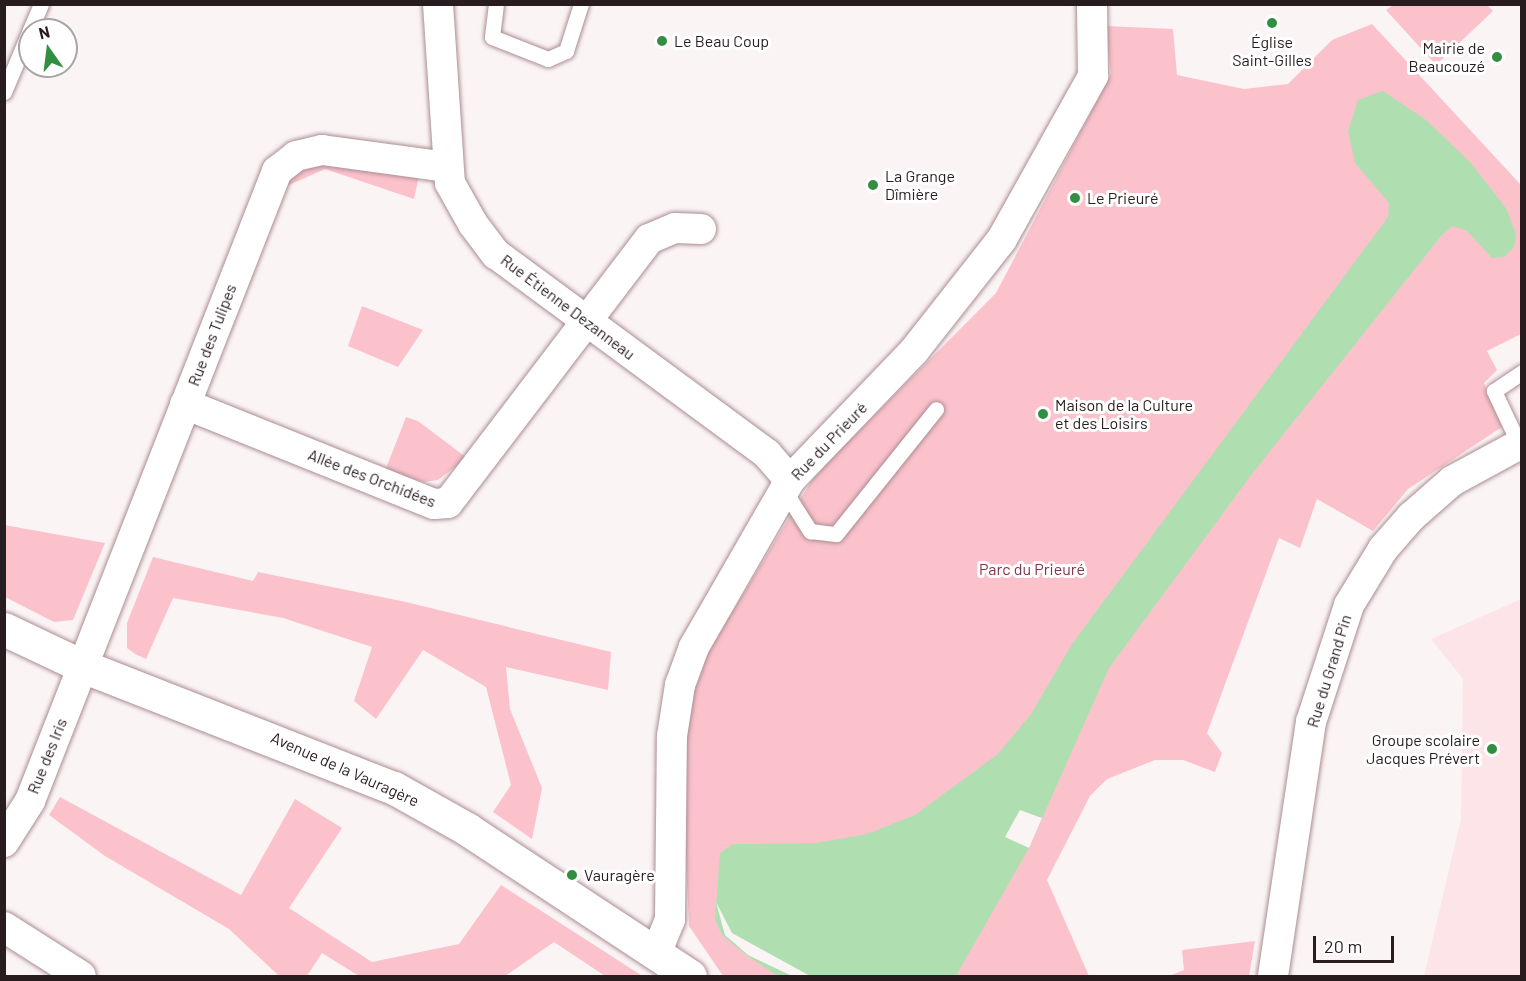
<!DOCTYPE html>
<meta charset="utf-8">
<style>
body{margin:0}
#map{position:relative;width:1526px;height:981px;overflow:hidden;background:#fbf4f5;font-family:Barlow,sans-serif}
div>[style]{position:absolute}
.built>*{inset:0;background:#fde4e8}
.green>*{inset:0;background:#fbc2cc}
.water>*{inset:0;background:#afdfb1}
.pier>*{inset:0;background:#fbf4f5}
.roads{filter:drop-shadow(0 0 2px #ab8d92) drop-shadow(0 0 2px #ab8d92)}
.lane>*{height:15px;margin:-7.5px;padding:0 7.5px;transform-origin:7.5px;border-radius:7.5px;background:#fff}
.street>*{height:30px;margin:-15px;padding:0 15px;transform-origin:15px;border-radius:15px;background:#fff}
.secondary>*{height:33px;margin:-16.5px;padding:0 16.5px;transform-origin:16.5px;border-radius:16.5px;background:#fff}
.dots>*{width:16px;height:16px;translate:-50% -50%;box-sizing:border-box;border:3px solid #fff;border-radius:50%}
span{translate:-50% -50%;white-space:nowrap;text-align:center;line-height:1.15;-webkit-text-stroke:6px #fff;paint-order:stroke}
.poi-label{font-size:16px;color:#281c1e}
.left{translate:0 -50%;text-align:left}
.right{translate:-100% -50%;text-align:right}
.street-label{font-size:16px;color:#281c1e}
.park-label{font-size:16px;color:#833447}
.frame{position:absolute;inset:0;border:6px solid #281c1e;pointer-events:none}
.north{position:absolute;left:18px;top:18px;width:60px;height:60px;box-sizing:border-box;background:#fff;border:2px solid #a9a4a5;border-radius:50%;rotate:346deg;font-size:16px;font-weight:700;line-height:24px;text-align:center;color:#281c1e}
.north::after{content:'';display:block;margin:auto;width:21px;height:27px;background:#328f41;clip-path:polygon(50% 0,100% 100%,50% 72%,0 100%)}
.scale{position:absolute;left:1313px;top:936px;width:81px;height:27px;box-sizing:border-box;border:3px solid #281c1e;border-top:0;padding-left:8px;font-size:18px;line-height:21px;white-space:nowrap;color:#281c1e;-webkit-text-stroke:4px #fff;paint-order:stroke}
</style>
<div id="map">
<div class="built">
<div style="clip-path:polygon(1521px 599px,1521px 976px,1424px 976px,1461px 819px,1463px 679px,1431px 639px)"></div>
</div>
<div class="green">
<div style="clip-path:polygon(1487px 5px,1493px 11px,1436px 65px,1386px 10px,1393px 5px)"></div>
<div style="clip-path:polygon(1372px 24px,1521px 185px,1521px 334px,1487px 351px,1497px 370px,1484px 383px,1502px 427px,1408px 489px,1373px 531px,1317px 499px,1300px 548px,1279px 538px,1207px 733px,1222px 753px,1215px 772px,1183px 760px,1155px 760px,1107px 779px,1090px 796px,1047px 880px,1089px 976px,723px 976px,689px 926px,681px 751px,699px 667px,815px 475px,996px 293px,1111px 74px,1106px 26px,1173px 29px,1177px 75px,1244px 89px,1288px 84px,1332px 40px)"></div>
<div style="clip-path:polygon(317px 162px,419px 176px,414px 199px,325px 169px,289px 185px,281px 200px,281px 188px,293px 172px)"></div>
<div style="clip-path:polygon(362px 306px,423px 330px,398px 367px,348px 346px)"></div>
<div style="clip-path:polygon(406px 417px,418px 421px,467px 458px,438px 480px,424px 482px,385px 471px)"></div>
<div style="clip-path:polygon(4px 525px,105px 543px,73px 620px,54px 622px,5px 597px)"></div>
<div style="clip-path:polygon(153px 557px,253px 581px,258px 572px,406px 602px,611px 652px,608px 690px,506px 667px,510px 709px,542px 788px,532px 839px,493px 812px,511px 785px,486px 687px,423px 650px,376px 719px,354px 701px,372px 647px,283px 618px,173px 598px,146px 659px,135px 654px,127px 648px,127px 623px)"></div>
<div style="clip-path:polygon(60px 797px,241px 895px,295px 799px,342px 828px,289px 908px,372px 962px,459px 944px,501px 885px,641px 975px,605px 976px,554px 942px,505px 976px,359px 976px,322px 953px,307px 976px,279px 976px,229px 929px,105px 856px,49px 815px)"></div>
<div style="clip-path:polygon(1255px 941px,1249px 976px,1169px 976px,1184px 970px,1182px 950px)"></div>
</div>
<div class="water">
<div style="clip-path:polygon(1383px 91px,1426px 120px,1471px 163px,1506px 208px,1516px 234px,1514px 247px,1504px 257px,1492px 258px,1467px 231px,1453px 226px,1442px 235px,1252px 474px,1109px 668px,1029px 848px,956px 976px,778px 976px,746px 955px,722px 935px,715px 919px,720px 853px,733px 844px,816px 843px,867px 834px,915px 815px,998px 754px,1031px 714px,1072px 644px,1388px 217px,1389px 203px,1355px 163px,1348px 131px,1358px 100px)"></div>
</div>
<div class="pier">
<div style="clip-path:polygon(1020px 810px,1042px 818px,1029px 848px,1005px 837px)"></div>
<div style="clip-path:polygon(716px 902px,732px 933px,810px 976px,792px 976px,748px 955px,725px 935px)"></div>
</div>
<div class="roads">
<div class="lane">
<div style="left:496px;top:4px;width:33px;rotate:97deg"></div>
<div style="left:492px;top:37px;width:60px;rotate:21.4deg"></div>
<div style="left:548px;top:59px;width:20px;rotate:-24deg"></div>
<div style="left:566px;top:51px;width:49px;rotate:-72.3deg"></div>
<div style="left:30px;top:30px;width:28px;rotate:-67deg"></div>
<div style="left:4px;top:92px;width:67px;rotate:-67.2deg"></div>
<div style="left:1519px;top:444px;width:59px;rotate:-115.3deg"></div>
<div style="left:1494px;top:391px;width:34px;rotate:-34deg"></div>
<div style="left:784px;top:490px;width:49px;rotate:57.6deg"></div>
<div style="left:810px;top:531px;width:26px;rotate:7deg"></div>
<div style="left:836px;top:534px;width:160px;rotate:-51.3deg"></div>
</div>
<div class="street">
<div style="left:438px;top:4px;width:179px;rotate:86.2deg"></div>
<div style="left:450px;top:183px;width:47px;rotate:60.7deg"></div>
<div style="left:473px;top:224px;width:38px;rotate:53deg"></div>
<div style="left:496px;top:254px;width:337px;rotate:36.4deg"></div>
<div style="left:767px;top:454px;width:35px;rotate:49deg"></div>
<div style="left:185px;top:404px;width:268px;rotate:21.9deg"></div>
<div style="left:434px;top:504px;width:14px;rotate:-4deg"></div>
<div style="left:448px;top:503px;width:332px;rotate:-52.7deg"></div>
<div style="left:649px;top:239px;width:28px;rotate:-23deg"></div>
<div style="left:675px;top:228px;width:26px;rotate:2deg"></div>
<div style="left:4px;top:842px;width:49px;rotate:-57.6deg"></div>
<div style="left:30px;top:801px;width:677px;rotate:-68.59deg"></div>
<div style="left:277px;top:171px;width:24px;rotate:-38deg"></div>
<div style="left:296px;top:156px;width:27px;rotate:-13deg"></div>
<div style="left:322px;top:150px;width:127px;rotate:7.7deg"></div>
<div style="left:4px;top:927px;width:91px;rotate:32.5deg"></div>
<div style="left:656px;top:954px;width:37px;rotate:-68deg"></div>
<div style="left:670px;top:920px;width:184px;rotate:-89.4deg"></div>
<div style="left:672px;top:736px;width:52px;rotate:-81.1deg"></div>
<div style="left:680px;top:685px;width:40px;rotate:-69.8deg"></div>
<div style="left:694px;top:647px;width:193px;rotate:-60.1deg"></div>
<div style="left:790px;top:480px;width:179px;rotate:-46.1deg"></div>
<div style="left:914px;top:351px;width:142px;rotate:-51.8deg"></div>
<div style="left:1002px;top:239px;width:187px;rotate:-60.8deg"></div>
<div style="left:1093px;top:76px;width:72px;rotate:-90.8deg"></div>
<div style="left:1273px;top:976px;width:257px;rotate:-81.5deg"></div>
<div style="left:1311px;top:722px;width:123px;rotate:-72deg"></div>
<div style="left:1349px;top:605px;width:66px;rotate:-58.7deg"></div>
<div style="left:1383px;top:549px;width:43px;rotate:-48.8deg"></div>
<div style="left:1411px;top:517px;width:55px;rotate:-41.3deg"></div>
<div style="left:1452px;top:481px;width:80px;rotate:-28.5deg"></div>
</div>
<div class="secondary">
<div style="left:4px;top:629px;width:86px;rotate:25.4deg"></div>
<div style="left:82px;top:666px;width:335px;rotate:21.4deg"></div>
<div style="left:394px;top:788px;width:84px;rotate:29.3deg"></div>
<div style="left:467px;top:829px;width:267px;rotate:33.4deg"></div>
</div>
</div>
<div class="dots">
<div style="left:1272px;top:23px;background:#328f41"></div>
<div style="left:662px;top:41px;background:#328f41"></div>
<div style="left:1497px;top:57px;background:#328f41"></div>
<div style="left:873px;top:185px;background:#328f41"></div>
<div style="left:1075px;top:198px;background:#328f41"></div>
<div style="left:1043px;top:414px;background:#328f41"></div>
<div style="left:1492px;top:749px;background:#328f41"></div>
<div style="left:572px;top:875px;background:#328f41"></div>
</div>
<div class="poi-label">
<span class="left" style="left:674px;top:41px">Le Beau Coup</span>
<span style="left:1272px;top:51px">Église<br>Saint-Gilles</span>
<span class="right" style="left:1485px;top:57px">Mairie de<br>Beaucouzé</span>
<span class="left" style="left:885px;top:185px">La Grange<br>Dîmière</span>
<span class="left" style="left:1087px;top:198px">Le Prieuré</span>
<span class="left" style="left:1055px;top:414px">Maison de la Culture<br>et des Loisirs</span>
<span class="right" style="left:1480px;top:749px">Groupe scolaire<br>Jacques Prévert</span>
<span class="left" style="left:584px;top:875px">Vauragère</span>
</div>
<div class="street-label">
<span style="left:568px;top:307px;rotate:37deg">Rue Étienne Dezanneau</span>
<span style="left:212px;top:335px;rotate:-69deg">Rue des Tulipes</span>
<span style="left:829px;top:441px;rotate:-46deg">Rue du Prieuré</span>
<span style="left:372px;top:478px;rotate:21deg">Allée des Orchidées</span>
<span style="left:1329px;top:671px;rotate:-73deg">Rue du Grand Pin</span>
<span style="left:47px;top:756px;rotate:-68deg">Rue des Iris</span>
<span style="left:345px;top:769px;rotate:24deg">Avenue de la Vauragère</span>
</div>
<div class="park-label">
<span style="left:1032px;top:569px">Parc du Prieuré</span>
</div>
<div class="frame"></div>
<div class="north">N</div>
<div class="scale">20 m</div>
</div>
